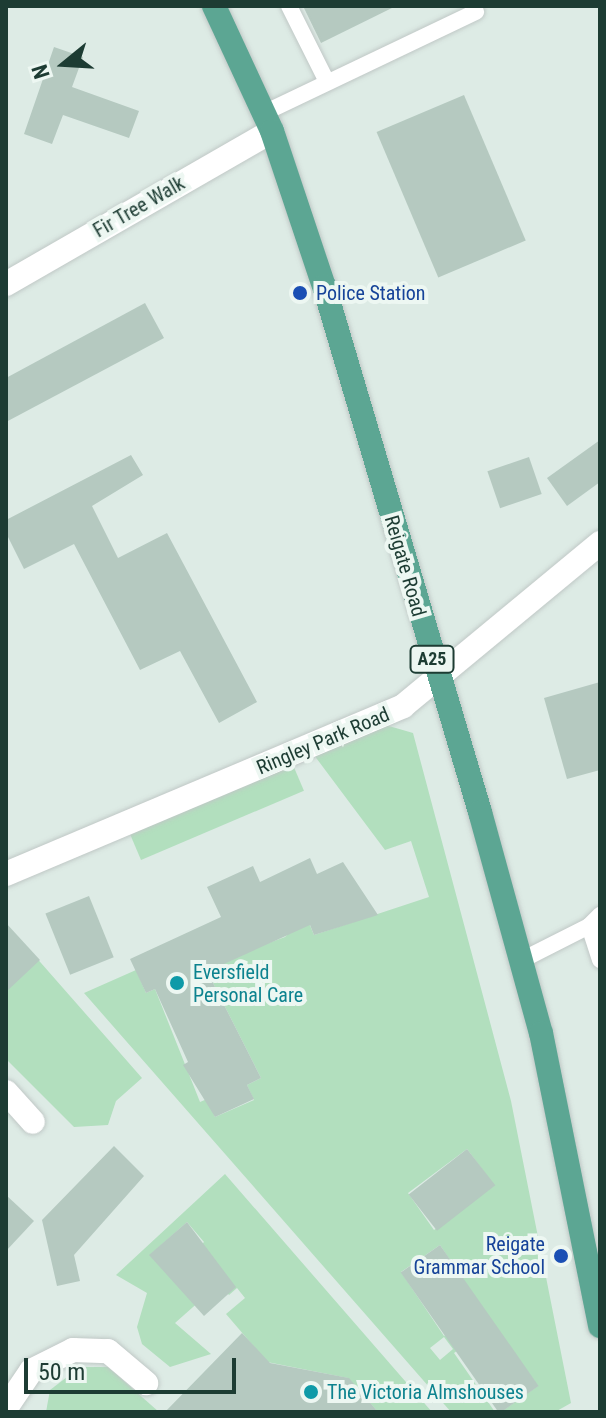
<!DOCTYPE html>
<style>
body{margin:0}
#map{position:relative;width:606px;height:1418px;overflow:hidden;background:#ddebe5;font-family:"Roboto Condensed",sans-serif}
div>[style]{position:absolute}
.green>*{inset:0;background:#b2dfbe;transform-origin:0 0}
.building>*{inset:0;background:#b5c9c0;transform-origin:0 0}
.roads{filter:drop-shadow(0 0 2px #c0c8c6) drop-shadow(0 0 2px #c0c8c6)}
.lane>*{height:16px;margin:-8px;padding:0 8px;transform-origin:8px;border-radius:8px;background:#fff}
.street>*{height:24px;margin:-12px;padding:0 12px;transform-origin:12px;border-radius:12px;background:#fff}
.primary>*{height:24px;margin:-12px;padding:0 12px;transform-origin:12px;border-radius:12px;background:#5ca693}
.dots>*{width:22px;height:22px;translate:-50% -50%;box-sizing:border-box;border:4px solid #edf7f2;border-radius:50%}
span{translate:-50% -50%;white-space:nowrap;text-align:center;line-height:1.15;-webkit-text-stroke:8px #edf7f2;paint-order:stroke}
.shield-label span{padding:2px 6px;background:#edf7f2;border:2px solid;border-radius:6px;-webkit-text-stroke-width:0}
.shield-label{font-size:18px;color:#1d3c33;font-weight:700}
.street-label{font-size:20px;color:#1d3c33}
.transit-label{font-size:20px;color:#164399}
.left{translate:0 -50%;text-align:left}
.right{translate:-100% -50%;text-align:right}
.culture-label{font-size:20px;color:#0d838f}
.frame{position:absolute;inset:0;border:8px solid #1d3c33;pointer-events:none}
.north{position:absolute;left:24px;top:24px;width:80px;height:80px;-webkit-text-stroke:6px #edf7f2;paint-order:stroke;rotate:252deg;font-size:22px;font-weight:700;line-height:32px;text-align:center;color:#1d3c33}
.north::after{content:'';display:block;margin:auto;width:28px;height:36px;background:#1d3c33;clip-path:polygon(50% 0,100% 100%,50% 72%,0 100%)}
.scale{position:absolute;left:24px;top:1358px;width:212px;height:36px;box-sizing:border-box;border:4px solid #1d3c33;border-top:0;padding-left:10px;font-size:24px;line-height:28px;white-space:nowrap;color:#1d3c33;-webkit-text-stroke:6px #edf7f2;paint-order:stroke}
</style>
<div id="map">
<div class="green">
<div style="clip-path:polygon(evenodd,382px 724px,413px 733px,511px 1101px,571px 1403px,555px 1412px,501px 1412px,538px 1386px,494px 1324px,454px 1353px,495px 1412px,451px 1412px,84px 993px,136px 970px,146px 993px,155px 989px,200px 1102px,207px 1099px,215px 1117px,254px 1100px,247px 1085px,261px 1078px,210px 977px,217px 973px,213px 963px,285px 937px,306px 916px,314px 935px,429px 897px,411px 841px,385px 850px,311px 751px,382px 724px,467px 1149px,494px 1185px,434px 1230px,408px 1193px,467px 1149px,382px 724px,440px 1245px,483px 1309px,444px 1336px,401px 1272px,440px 1245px,382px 724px,444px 1337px,453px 1349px,440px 1360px,430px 1348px,444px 1337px)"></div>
<div style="left:293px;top:765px;width:28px;height:177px;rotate:67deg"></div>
<div style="clip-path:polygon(34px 955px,142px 1078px,116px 1101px,108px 1125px,74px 1127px,6px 1059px,6px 992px)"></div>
<div style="clip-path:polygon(evenodd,225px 1174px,432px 1412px,378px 1412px,348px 1378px,267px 1362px,226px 1314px,245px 1298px,237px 1288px,229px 1295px,219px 1284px,175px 1323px,211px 1354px,170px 1367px,142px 1344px,137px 1327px,147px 1293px,116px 1275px,225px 1174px,187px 1222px,204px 1242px,196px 1250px,150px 1255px,187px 1222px)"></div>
<div style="clip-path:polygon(80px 1367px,108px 1367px,159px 1412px,46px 1412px,50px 1390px)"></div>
</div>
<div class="building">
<div style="clip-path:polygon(303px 6px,396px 6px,321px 43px)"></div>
<div style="clip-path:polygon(54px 47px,83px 57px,72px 87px,139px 111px,129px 138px,63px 115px,52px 144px,24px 134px)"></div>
<div style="left:464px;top:95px;width:158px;height:95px;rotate:67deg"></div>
<div style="clip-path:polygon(145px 303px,164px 338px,6px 422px,6px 378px)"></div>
<div style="clip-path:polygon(600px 440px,600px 482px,567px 506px,547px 478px)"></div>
<div style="clip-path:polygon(131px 455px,143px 475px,92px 506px,118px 558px,167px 533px,257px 702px,219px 723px,180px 651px,140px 670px,74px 544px,24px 569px,6px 533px,6px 520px)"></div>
<div style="left:529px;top:457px;width:39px;height:44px;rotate:71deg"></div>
<div style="clip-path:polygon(600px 682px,600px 770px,567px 779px,544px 698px)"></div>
<div style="clip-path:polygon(310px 858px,317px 874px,343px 862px,378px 915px,314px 935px,310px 925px,215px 968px,210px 977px,261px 1078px,247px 1085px,254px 1099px,215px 1117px,183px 1065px,188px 1062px,155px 989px,146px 993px,130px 959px,221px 917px,207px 887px,253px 866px,260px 882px)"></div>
<div style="left:89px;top:896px;width:66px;height:47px;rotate:68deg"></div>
<div style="clip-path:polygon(6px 923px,40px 960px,6px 992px)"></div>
<div style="clip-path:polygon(114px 1146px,144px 1176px,74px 1255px,80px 1281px,57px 1286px,42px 1220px)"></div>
<div style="left:467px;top:1149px;width:46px;height:74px;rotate:52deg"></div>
<div style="clip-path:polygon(6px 1195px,34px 1221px,6px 1251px)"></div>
<div style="clip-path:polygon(187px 1222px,236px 1287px,204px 1316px,149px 1255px)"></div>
<div style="left:440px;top:1245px;width:172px;height:48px;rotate:55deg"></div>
<div style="clip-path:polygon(242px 1333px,270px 1363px,349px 1378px,378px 1412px,165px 1412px)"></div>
</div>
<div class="roads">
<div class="lane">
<div style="left:289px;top:6px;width:85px;rotate:63.4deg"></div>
<div style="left:264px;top:113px;width:235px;rotate:-25.5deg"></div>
<div style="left:589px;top:926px;width:16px;rotate:-45deg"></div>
<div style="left:522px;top:960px;width:75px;rotate:-26.9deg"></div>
<div style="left:589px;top:926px;width:36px;rotate:72deg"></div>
</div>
<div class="street">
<div style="left:6px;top:284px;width:307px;rotate:-29.9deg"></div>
<div style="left:6px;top:874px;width:431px;rotate:-22.9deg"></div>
<div style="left:403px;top:706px;width:256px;rotate:-39.6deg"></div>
<div style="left:6px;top:1092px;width:40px;rotate:48deg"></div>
<div style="left:6px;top:1408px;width:45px;rotate:-56deg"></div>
<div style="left:31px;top:1371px;width:47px;rotate:-26.6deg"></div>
<div style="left:73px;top:1350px;width:35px;rotate:2deg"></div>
<div style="left:108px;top:1351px;width:50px;rotate:40.1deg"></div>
</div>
<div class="primary">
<div style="left:214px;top:6px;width:138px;rotate:65.1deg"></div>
<div style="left:272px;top:131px;width:163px;rotate:71.5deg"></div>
<div style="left:324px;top:286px;width:549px;rotate:73.48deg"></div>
<div style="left:480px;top:812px;width:229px;rotate:74.6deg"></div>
<div style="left:541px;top:1033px;width:299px;rotate:78.6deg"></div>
</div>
</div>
<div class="dots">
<div style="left:300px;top:293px;background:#1a4fb4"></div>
<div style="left:177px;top:983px;background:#0f9aa8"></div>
<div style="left:561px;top:1256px;background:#1a4fb4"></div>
<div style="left:311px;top:1392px;background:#0f9aa8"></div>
</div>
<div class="shield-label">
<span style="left:432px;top:659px">A25</span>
</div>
<div class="street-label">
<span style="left:139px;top:207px;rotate:-30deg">Fir Tree Walk</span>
<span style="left:405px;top:566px;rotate:74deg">Reigate Road</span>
<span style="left:323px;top:741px;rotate:-23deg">Ringley Park Road</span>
</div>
<div class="transit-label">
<span class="left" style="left:316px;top:293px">Police Station</span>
<span class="right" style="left:545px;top:1256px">Reigate<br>Grammar School</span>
</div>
<div class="culture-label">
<span class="left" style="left:193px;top:984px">Eversfield<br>Personal Care</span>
<span class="left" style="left:327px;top:1392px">The Victoria Almshouses</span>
</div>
<div class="frame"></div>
<div class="north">N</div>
<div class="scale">50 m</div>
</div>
